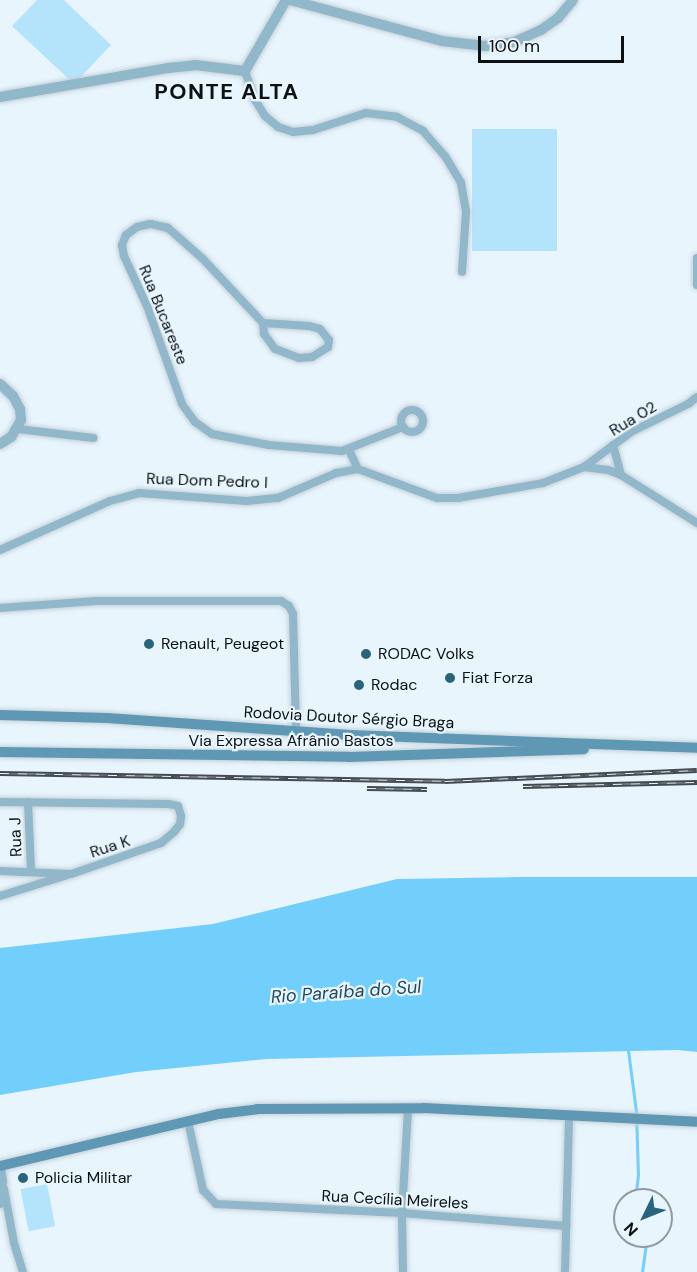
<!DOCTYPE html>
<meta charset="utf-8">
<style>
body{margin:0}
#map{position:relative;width:697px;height:1272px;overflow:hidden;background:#e8f5fd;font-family:"DM Sans",sans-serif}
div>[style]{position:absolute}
.green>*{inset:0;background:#b4e4fc;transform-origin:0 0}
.water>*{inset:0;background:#72cffb}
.stream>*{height:3px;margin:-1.5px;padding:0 1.5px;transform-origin:1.5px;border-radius:1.5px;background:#72cffb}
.roads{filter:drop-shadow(0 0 2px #c5d1d8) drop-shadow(0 0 2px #c5d1d8)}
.minor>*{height:8px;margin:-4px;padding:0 4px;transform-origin:4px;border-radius:4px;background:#91b7ca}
.minor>.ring{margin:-4px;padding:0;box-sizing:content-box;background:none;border:8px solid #91b7ca;border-radius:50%}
.tertiary>*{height:10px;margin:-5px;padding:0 5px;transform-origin:5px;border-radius:5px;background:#91b7ca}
.secondary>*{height:10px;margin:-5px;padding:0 5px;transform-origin:5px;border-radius:5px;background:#5f98b5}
.rail>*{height:5px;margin-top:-2.5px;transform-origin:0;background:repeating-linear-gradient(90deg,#e8f5fd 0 9px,#444b4f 0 18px);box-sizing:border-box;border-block:2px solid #444b4f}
.dots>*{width:16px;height:16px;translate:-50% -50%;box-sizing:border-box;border:3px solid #e8f5fd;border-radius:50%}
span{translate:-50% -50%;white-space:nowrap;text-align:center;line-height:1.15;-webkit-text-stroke:4.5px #e8f5fd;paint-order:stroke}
.street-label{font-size:16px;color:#0c1113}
.poi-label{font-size:16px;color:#0c1113}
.left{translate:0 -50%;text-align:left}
.water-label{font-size:18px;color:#234b5e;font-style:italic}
.district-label{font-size:22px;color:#0c1113;font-weight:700;letter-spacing:1.5px}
.north{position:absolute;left:613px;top:1188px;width:60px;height:60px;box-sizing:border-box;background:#e8f5fd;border:2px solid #909a9f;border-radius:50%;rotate:227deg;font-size:16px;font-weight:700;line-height:24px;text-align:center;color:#0c1113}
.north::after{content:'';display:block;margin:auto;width:21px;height:27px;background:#2a637c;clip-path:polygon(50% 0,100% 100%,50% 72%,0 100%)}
.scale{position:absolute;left:478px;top:36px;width:146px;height:27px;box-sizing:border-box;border:3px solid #0c1113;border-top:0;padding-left:8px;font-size:18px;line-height:21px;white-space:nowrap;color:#0c1113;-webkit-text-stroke:4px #e8f5fd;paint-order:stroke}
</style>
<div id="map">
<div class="green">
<div style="clip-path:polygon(37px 0,64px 0,111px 45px,74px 84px,12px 26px)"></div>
<div style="left:472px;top:129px;width:85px;height:122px"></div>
<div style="left:47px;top:1184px;width:43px;height:27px;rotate:79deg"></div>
</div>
<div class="water">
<div style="clip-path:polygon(518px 877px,697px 877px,697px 1052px,678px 1050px,266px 1059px,136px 1072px,0 1095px,0 948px,213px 924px,397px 879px)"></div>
</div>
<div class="stream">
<div style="left:628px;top:1050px;width:63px;rotate:82.6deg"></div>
<div style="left:636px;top:1112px;width:63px;rotate:88.2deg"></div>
<div style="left:638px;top:1175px;width:25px;rotate:97deg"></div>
<div style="left:642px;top:1272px;width:36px;rotate:-82deg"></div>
</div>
<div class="roads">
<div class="minor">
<div style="left:245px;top:71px;width:31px;rotate:71deg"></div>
<div style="left:255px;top:100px;width:19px;rotate:58deg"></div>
<div style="left:265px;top:116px;width:17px;rotate:40deg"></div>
<div style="left:278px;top:127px;width:16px;rotate:18deg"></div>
<div style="left:293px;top:132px;width:20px;rotate:-6deg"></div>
<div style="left:313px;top:130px;width:56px;rotate:-17.8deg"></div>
<div style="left:366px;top:113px;width:31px;rotate:7deg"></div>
<div style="left:397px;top:117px;width:30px;rotate:28deg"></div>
<div style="left:423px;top:131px;width:33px;rotate:49deg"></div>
<div style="left:445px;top:156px;width:31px;rotate:59deg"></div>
<div style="left:461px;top:183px;width:29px;rotate:80deg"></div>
<div style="left:466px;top:212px;width:60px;rotate:93.8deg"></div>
<div style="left:697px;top:258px;width:27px;rotate:90deg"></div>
<div style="left:263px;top:323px;width:46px;rotate:3.7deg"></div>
<div style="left:309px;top:326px;width:11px;rotate:15deg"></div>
<div style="left:320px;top:329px;width:14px;rotate:51deg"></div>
<div style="left:329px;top:340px;width:7px;rotate:98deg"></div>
<div style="left:328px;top:347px;width:19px;rotate:148deg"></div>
<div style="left:312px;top:357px;width:13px;rotate:176deg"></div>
<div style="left:299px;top:358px;width:26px;rotate:-159deg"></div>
<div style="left:275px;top:349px;width:19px;rotate:-126deg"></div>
<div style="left:264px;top:334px;width:11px;rotate:-95deg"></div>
<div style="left:263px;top:323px;width:88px;rotate:-133.2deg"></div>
<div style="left:203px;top:259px;width:47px;rotate:-138.5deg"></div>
<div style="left:168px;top:228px;width:18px;rotate:-167deg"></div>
<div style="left:150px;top:224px;width:13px;rotate:167deg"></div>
<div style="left:137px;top:227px;width:14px;rotate:144deg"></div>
<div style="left:126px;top:235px;width:11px;rotate:112deg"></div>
<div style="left:122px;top:245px;width:11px;rotate:80deg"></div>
<div style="left:124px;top:256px;width:55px;rotate:65.3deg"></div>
<div style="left:147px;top:306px;width:104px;rotate:70.3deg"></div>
<div style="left:182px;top:404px;width:22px;rotate:54deg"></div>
<div style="left:195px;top:422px;width:21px;rotate:35deg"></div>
<div style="left:212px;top:434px;width:58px;rotate:10.9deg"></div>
<div style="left:269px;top:445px;width:73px;rotate:4.7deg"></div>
<div style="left:342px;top:451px;width:66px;rotate:-21.5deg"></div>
<div class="ring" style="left:401px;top:410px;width:14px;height:14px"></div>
<div style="left:18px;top:429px;width:76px;rotate:6.8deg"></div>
<div style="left:613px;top:445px;width:31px;rotate:75deg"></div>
<div style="left:349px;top:450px;width:21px;rotate:65deg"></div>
<div style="left:584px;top:467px;width:59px;rotate:-36.7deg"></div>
<div style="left:631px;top:432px;width:64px;rotate:-26.2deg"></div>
<div style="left:688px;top:404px;width:11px;rotate:-38deg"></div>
<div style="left:0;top:550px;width:120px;rotate:-24deg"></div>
<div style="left:110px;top:501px;width:30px;rotate:-15deg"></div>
<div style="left:139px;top:493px;width:108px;rotate:4.2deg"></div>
<div style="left:247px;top:501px;width:31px;rotate:-6deg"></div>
<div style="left:278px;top:498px;width:63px;rotate:-23.3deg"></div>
<div style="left:336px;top:473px;width:22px;rotate:-10deg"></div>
<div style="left:358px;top:469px;width:84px;rotate:20.2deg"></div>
<div style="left:437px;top:498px;width:21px"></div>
<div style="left:458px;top:498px;width:86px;rotate:-10deg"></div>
<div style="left:543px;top:483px;width:44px;rotate:-21.3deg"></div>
<div style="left:584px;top:467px;width:24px;rotate:7deg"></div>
<div style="left:608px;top:470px;width:14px;rotate:21deg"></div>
<div style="left:621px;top:475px;width:90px;rotate:32.3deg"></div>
<div style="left:0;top:608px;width:96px;rotate:-4.2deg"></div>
<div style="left:96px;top:601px;width:185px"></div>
<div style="left:281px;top:601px;width:9px;rotate:32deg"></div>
<div style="left:289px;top:606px;width:9px;rotate:63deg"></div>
<div style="left:293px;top:614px;width:116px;rotate:88.5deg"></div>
<div style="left:0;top:802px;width:168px;rotate:0.7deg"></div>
<div style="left:168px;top:804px;width:10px;rotate:11deg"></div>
<div style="left:178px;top:806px;width:10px;rotate:73deg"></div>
<div style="left:181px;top:816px;width:8px;rotate:97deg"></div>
<div style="left:180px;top:824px;width:10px;rotate:127deg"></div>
<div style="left:174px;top:832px;width:17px;rotate:140deg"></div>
<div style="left:161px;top:843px;width:95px;rotate:161deg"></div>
<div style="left:71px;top:874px;width:71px;rotate:-177.6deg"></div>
<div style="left:28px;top:802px;width:69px;rotate:87.5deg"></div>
<div style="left:0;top:896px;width:70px;rotate:-17.4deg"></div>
<div style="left:188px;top:1121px;width:71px;rotate:77.7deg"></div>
<div style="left:203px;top:1190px;width:19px;rotate:47deg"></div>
<div style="left:216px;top:1204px;width:186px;rotate:2.8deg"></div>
<div style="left:402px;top:1213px;width:165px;rotate:4.5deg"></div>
<div style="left:4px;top:1189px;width:55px;rotate:79.5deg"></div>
<div style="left:14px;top:1243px;width:30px;rotate:73deg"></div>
<div style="left:403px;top:1272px;width:59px;rotate:-91deg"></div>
<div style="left:402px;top:1213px;width:105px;rotate:-86.7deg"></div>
<div style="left:565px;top:1272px;width:155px;rotate:-88.5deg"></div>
</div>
<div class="tertiary">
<div style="left:290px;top:0;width:157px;rotate:15.1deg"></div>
<div style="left:442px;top:41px;width:44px;rotate:6.5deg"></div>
<div style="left:486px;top:46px;width:28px;rotate:-8deg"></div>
<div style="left:514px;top:42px;width:30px;rotate:-24deg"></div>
<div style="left:541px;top:30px;width:21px;rotate:-35deg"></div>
<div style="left:558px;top:18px;width:23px;rotate:-50deg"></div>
<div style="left:0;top:97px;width:170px;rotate:-9.8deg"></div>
<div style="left:168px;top:68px;width:27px;rotate:-6deg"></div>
<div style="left:195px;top:65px;width:50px;rotate:6.8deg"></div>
<div style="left:245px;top:71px;width:82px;rotate:-60deg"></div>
<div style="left:0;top:384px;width:18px;rotate:43deg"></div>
<div style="left:13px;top:396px;width:15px;rotate:62deg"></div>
<div style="left:20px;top:409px;width:11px;rotate:85deg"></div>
<div style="left:21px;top:420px;width:20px;rotate:120deg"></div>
<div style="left:11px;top:437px;width:13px;rotate:148deg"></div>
<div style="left:0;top:1167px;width:14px;rotate:82deg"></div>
<div style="left:2px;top:1181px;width:22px;rotate:95deg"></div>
</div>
<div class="secondary">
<div style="left:0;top:715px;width:107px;rotate:1.6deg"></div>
<div style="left:107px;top:718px;width:244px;rotate:4deg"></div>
<div style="left:350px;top:735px;width:347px;rotate:2.1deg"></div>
<div style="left:0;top:752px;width:349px;rotate:0.8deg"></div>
<div style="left:349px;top:757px;width:235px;rotate:-1.9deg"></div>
<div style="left:0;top:1166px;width:225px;rotate:-13.4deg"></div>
<div style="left:219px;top:1114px;width:38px;rotate:-7deg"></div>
<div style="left:257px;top:1109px;width:167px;rotate:-0.3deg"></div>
<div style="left:424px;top:1108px;width:273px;rotate:2.9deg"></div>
</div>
</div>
<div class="rail">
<div style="left:0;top:773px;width:445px;rotate:1deg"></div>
<div style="left:445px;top:781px;width:252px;rotate:-2.5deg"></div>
<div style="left:523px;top:786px;width:174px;rotate:-1.3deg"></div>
<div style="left:367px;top:788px;width:60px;rotate:1deg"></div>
</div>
<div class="dots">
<div style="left:149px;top:644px;background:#2a637c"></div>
<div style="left:366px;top:654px;background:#2a637c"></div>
<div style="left:450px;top:678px;background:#2a637c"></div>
<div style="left:359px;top:685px;background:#2a637c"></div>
<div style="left:23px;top:1178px;background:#2a637c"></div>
</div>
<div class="street-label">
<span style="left:163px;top:315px;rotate:68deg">Rua Bucareste</span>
<span style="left:633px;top:419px;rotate:-31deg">Rua 02</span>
<span style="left:207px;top:481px;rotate:2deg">Rua Dom Pedro I</span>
<span style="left:349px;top:718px;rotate:3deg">Rodovia Doutor Sérgio Braga</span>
<span style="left:291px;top:741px">Via Expressa Afrânio Bastos</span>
<span style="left:16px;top:837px;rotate:-92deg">Rua J</span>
<span style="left:110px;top:847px;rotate:-18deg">Rua K</span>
<span style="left:395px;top:1200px;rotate:3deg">Rua Cecília Meireles</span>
</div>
<div class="poi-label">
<span class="left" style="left:161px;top:644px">Renault, Peugeot</span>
<span class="left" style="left:378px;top:654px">RODAC Volks</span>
<span class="left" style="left:462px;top:678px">Fiat Forza</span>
<span class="left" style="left:371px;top:685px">Rodac</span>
<span class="left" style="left:35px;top:1178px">Policia Militar</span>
</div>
<div class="water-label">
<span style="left:346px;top:992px;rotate:-4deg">Rio Paraíba do Sul</span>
</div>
<div class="district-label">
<span style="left:227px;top:92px">PONTE ALTA</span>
</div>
<div class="north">N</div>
<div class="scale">100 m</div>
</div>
